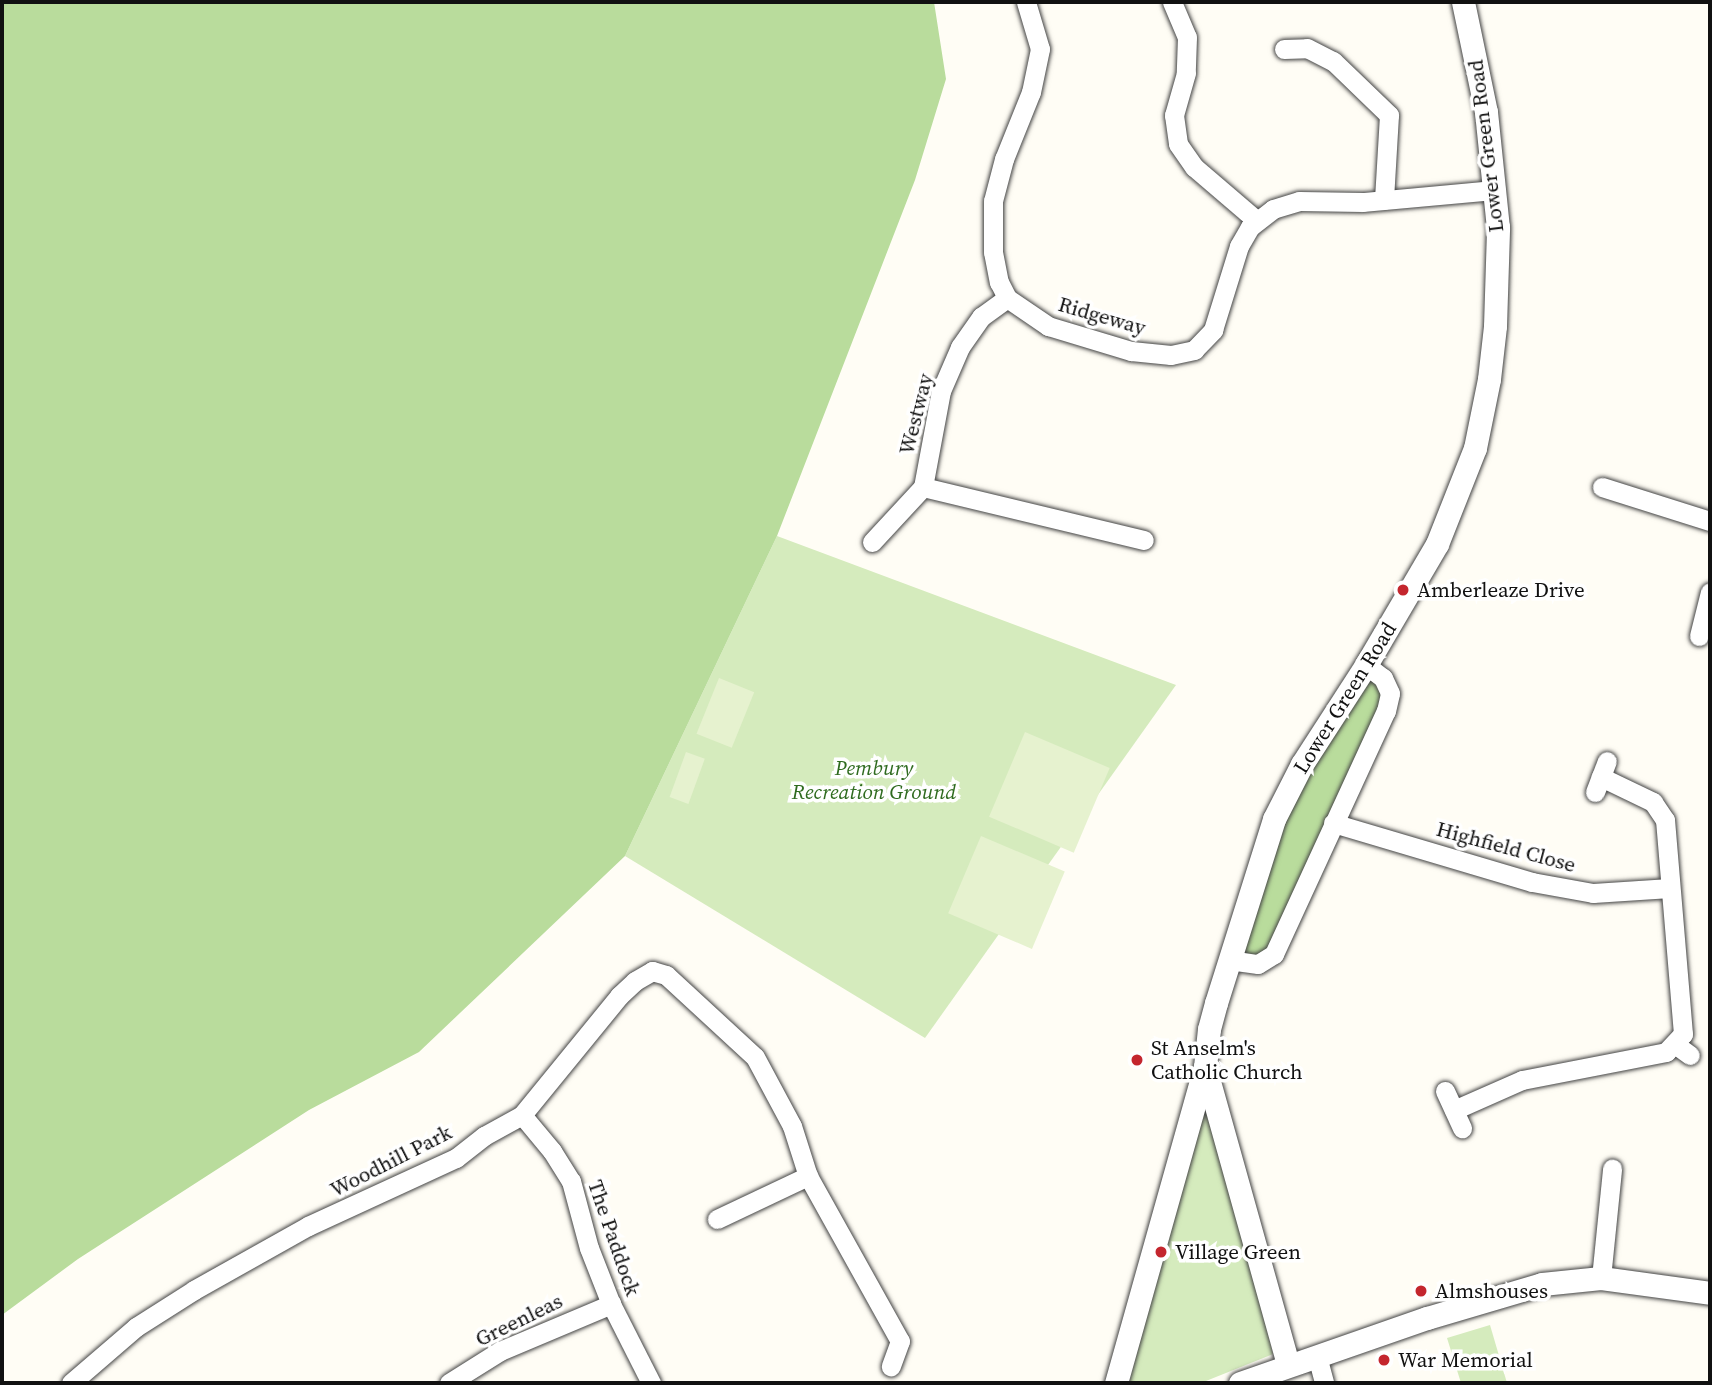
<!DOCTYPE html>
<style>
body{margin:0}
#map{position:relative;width:1712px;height:1385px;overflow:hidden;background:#fffdf5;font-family:"Source Serif 4",serif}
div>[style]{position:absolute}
.green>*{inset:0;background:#d5ebbd}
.forest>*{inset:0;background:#b9dc9c}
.pitch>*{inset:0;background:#e6f2cf;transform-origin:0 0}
.roads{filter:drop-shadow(0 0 2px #444) drop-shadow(0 0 2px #444)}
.minor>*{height:19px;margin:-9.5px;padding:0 9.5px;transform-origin:9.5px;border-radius:9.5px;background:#fff}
.tertiary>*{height:23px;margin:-11.5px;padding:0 11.5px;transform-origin:11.5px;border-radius:11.5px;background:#fff}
.dots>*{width:19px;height:19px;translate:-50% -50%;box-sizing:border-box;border:4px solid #fff;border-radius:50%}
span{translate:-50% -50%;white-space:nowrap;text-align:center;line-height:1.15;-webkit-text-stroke:7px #fff;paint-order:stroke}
.street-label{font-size:21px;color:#111}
.poi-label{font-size:21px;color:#111}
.left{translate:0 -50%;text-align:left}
.park-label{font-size:21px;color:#2f6b1f;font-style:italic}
.frame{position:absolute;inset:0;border:4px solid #111;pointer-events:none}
</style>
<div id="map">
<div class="green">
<div style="clip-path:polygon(777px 536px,1176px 685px,925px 1038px,625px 856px)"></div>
<div style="clip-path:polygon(1201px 1106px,1210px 1107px,1273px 1354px,1201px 1383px,1129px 1383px)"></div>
<div style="clip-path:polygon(1490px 1325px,1507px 1383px,1461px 1383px,1447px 1338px)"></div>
</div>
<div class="forest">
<div style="clip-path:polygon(2px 2px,934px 2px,946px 79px,915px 180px,777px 536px,625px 856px,419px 1052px,309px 1110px,78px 1259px,2px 1315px)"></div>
<div style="clip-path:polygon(1366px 665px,1390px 693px,1274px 954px,1229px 960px,1274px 819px)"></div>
</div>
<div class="pitch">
<div style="left:719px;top:678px;width:38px;height:60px;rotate:22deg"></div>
<div style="left:1025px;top:732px;width:92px;height:92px;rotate:23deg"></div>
<div style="left:686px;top:752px;width:20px;height:48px;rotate:20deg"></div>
<div style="left:981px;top:836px;width:91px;height:84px;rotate:23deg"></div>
</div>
<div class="roads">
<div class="minor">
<div style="left:1026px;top:2px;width:49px;rotate:73.4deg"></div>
<div style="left:1040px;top:49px;width:44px;rotate:101.8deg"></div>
<div style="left:1031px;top:92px;width:72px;rotate:111.9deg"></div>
<div style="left:1004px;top:159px;width:43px;rotate:104.7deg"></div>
<div style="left:993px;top:201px;width:51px;rotate:90deg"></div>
<div style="left:993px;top:252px;width:31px;rotate:79deg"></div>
<div style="left:999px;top:282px;width:18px;rotate:63deg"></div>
<div style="left:1007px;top:298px;width:50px;rotate:34.3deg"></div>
<div style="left:1048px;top:326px;width:87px;rotate:16.8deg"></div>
<div style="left:1131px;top:351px;width:40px;rotate:5.7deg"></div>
<div style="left:1171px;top:355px;width:24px;rotate:-12deg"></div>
<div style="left:1194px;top:350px;width:28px;rotate:-46deg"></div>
<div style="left:1213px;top:330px;width:88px;rotate:-72.8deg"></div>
<div style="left:1239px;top:246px;width:22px;rotate:-60deg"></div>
<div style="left:1250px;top:227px;width:29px;rotate:-38deg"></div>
<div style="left:1273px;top:209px;width:27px;rotate:-17deg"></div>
<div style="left:1299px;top:201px;width:64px;rotate:0.9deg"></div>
<div style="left:1363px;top:202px;width:133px;rotate:-5.2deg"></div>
<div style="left:1172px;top:2px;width:38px;rotate:67deg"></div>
<div style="left:1187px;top:37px;width:36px;rotate:92deg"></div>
<div style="left:1186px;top:73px;width:44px;rotate:105.9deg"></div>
<div style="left:1174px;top:115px;width:29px;rotate:82deg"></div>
<div style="left:1178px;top:144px;width:28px;rotate:55deg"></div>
<div style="left:1194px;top:167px;width:82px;rotate:40.5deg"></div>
<div style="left:1284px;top:49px;width:23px;rotate:-2deg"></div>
<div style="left:1307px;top:48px;width:29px;rotate:27deg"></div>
<div style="left:1333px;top:61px;width:78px;rotate:44deg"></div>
<div style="left:1389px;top:115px;width:85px;rotate:93.4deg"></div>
<div style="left:923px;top:487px;width:227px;rotate:13.5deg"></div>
<div style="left:1602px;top:487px;width:113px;rotate:17.5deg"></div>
<div style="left:872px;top:542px;width:75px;rotate:-47.2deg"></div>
<div style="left:923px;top:487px;width:98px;rotate:-79.4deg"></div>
<div style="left:941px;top:391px;width:48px;rotate:-66.6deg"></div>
<div style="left:960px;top:347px;width:37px;rotate:-55deg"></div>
<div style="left:981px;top:317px;width:32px;rotate:-36deg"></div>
<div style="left:1699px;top:636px;width:45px;rotate:-76deg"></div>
<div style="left:1595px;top:792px;width:33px;rotate:-69deg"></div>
<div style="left:1333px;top:823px;width:208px;rotate:16.5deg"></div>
<div style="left:1532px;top:882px;width:62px;rotate:10.2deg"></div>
<div style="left:1593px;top:893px;width:77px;rotate:-3.7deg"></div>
<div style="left:1229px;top:960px;width:29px;rotate:8deg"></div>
<div style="left:1258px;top:964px;width:19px;rotate:-32deg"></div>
<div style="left:1274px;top:954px;width:268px;rotate:-65.3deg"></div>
<div style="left:1386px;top:711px;width:18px;rotate:-77deg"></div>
<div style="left:1390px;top:693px;width:17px;rotate:-115deg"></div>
<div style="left:1383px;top:678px;width:21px;rotate:-143deg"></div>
<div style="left:1676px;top:1045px;width:17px;rotate:36deg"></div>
<div style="left:1445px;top:1091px;width:41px;rotate:65.3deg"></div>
<div style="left:1454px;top:1110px;width:74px;rotate:-23.8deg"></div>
<div style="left:1522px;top:1080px;width:147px;rotate:-11deg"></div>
<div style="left:1666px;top:1052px;width:25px;rotate:-47deg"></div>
<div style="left:1683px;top:1034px;width:215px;rotate:-94.8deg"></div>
<div style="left:1665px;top:820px;width:22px;rotate:-124deg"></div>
<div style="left:1653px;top:802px;width:58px;rotate:-154.3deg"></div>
<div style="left:522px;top:1115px;width:47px;rotate:50.2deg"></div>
<div style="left:552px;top:1151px;width:36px;rotate:58deg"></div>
<div style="left:571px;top:1181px;width:69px;rotate:75deg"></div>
<div style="left:589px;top:1248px;width:60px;rotate:68.6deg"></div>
<div style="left:611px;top:1304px;width:89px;rotate:63.1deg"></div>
<div style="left:717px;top:1219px;width:101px;rotate:-25.3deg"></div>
<div style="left:1601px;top:1278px;width:110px;rotate:-84.2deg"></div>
<div style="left:1317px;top:1356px;width:28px;rotate:75deg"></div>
<div style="left:71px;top:1383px;width:86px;rotate:-40.7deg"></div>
<div style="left:136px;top:1327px;width:69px;rotate:-32.5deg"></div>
<div style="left:194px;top:1290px;width:131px;rotate:-29.3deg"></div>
<div style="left:308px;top:1226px;width:163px;rotate:-24.7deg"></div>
<div style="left:456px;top:1158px;width:36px;rotate:-38deg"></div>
<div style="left:484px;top:1136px;width:43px;rotate:-28.9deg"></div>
<div style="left:522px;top:1115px;width:154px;rotate:-50.8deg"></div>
<div style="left:619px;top:996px;width:22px;rotate:-43deg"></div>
<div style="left:635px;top:981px;width:20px;rotate:-30deg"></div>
<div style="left:652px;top:971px;width:15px;rotate:16deg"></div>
<div style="left:666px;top:975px;width:121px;rotate:42.7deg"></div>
<div style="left:755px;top:1057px;width:78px;rotate:61.8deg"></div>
<div style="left:792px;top:1126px;width:52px;rotate:72.3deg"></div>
<div style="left:808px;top:1176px;width:189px;rotate:60.9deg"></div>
<div style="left:900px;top:1341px;width:27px;rotate:110deg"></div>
<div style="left:449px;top:1383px;width:60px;rotate:-32.1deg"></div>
<div style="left:500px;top:1351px;width:121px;rotate:-22.9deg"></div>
</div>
<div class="tertiary">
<div style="left:1205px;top:1067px;width:309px;rotate:74.4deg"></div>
<div style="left:1116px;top:1383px;width:328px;rotate:-74.3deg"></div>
<div style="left:1205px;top:1067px;width:38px;rotate:-84deg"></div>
<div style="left:1209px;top:1029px;width:27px;rotate:-75deg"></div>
<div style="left:1216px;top:1003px;width:193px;rotate:-72.5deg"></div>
<div style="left:1274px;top:819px;width:62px;rotate:-63deg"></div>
<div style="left:1302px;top:764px;width:118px;rotate:-57.1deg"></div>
<div style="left:1366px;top:665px;width:140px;rotate:-59.6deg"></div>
<div style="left:1437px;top:544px;width:103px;rotate:-68.4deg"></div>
<div style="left:1475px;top:448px;width:70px;rotate:-78.5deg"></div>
<div style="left:1489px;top:379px;width:53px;rotate:-83.5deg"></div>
<div style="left:1495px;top:326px;width:98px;rotate:-88.2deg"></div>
<div style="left:1498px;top:228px;width:117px;rotate:-95.9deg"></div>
<div style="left:1486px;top:112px;width:112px;rotate:-101.8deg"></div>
<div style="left:1240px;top:1383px;width:198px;rotate:-19.2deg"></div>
<div style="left:1427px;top:1318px;width:120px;rotate:-16.5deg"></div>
<div style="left:1542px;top:1284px;width:59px;rotate:-5.8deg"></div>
<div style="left:1601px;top:1278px;width:110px;rotate:7.8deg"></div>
</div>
</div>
<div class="dots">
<div style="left:1403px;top:590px;background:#c4262e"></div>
<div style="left:1137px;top:1060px;background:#c4262e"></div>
<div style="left:1161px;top:1252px;background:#c4262e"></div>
<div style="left:1421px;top:1291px;background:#c4262e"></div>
<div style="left:1384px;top:1360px;background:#c4262e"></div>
</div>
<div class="street-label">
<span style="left:1486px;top:146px;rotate:-97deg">Lower Green Road</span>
<span style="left:1102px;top:316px;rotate:16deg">Ridgeway</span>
<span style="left:916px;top:414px;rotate:-76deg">Westway</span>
<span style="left:1345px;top:698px;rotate:-58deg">Lower Green Road</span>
<span style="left:1506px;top:847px;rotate:15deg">Highfield Close</span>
<span style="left:391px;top:1161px;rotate:-27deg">Woodhill Park</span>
<span style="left:614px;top:1238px;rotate:71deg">The Paddock</span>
<span style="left:519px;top:1320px;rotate:-26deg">Greenleas</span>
</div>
<div class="poi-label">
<span class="left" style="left:1417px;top:590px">Amberleaze Drive</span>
<span class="left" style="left:1151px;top:1060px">St Anselm's<br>Catholic Church</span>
<span class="left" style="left:1175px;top:1252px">Village Green</span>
<span class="left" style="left:1435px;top:1291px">Almshouses</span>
<span class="left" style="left:1398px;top:1360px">War Memorial</span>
</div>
<div class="park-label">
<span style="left:874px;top:780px">Pembury<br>Recreation Ground</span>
</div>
<div class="frame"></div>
</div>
